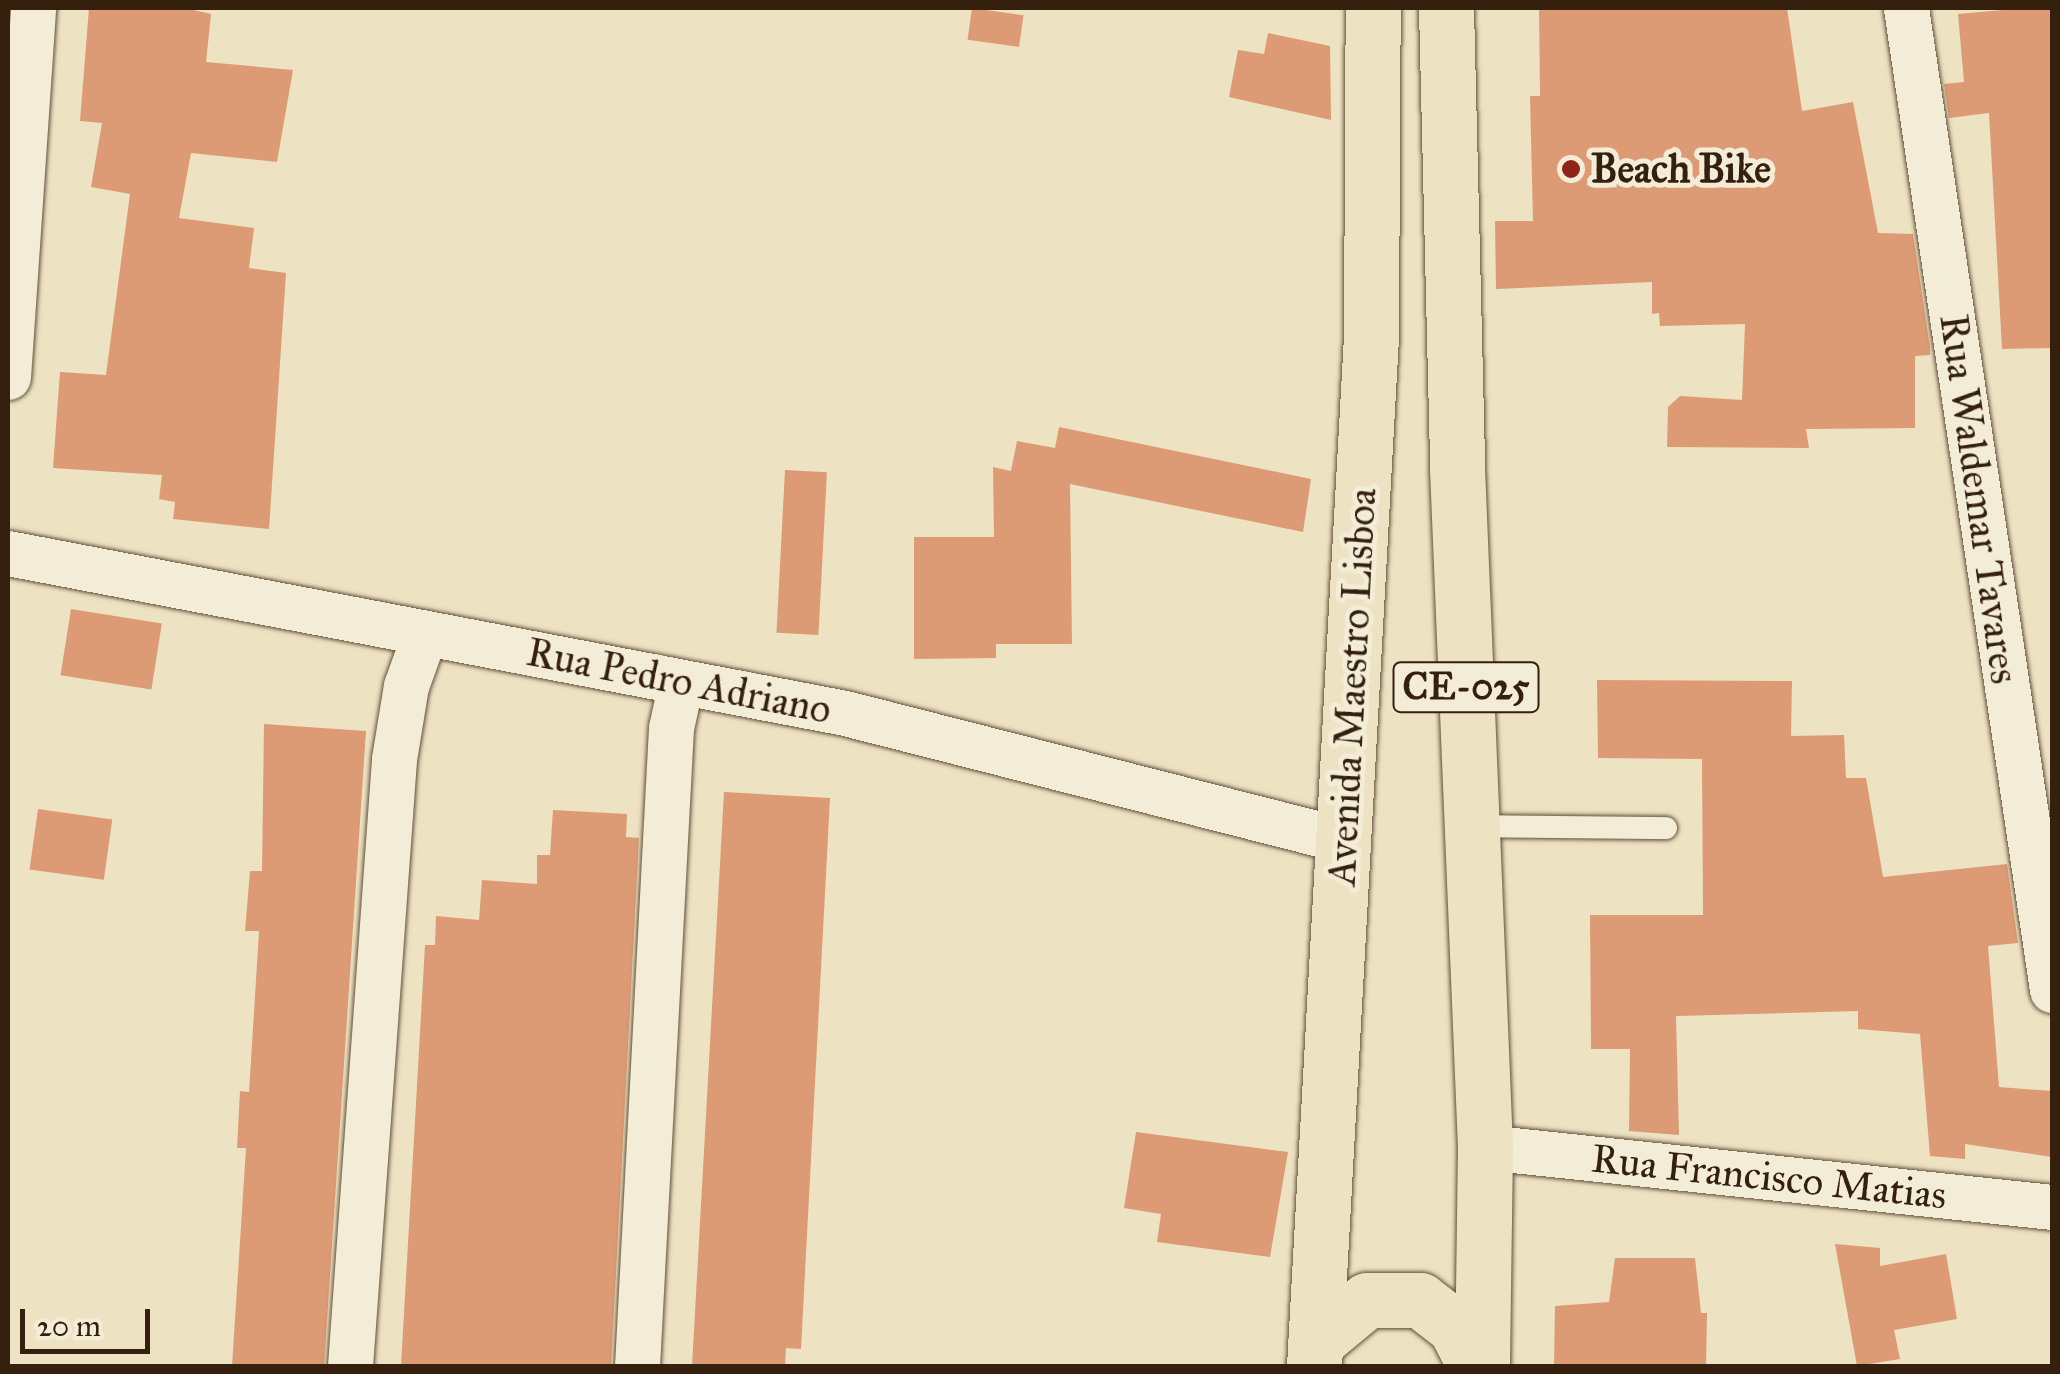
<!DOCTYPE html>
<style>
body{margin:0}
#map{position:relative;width:2060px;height:1374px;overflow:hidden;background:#ede2c2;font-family:"IM FELL Great Primer",serif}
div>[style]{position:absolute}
.building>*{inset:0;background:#dc9b74;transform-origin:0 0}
.roads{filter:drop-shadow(0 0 2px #62503a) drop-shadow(0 0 2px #62503a)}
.service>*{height:22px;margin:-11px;padding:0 11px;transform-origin:11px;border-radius:11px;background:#f3ecd7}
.minor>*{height:45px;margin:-22.5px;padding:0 22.5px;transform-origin:22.5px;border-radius:22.5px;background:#f3ecd7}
.trunk>*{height:55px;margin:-27.5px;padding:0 27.5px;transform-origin:27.5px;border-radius:27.5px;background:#ede2c2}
.dots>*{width:28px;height:28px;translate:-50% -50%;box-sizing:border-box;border:5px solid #f3ecd7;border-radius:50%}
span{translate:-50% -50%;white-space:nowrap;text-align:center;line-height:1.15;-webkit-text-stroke:10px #f3ecd7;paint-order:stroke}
.shield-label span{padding:2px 8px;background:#f3ecd7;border:2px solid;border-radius:8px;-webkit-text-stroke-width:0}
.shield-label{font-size:38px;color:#34200d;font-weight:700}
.poi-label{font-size:40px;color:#34200d;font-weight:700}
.left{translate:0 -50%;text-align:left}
.street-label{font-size:40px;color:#34200d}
.frame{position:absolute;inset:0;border:10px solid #34200d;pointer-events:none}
.scale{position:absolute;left:20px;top:1309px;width:130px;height:45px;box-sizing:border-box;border:5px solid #34200d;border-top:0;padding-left:12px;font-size:30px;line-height:35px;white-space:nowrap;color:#34200d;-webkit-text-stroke:8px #f3ecd7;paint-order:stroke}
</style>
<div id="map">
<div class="building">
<div style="clip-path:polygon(89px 8px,185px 8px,211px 14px,206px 62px,293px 70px,277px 162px,191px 153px,179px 218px,254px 228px,249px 268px,286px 273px,269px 529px,173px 519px,175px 502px,159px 499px,162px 475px,53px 468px,60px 372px,106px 375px,130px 194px,91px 187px,102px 123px,80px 121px)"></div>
<div style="left:972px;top:8px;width:52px;height:32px;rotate:8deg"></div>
<div style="clip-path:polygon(1539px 8px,1787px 8px,1802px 111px,1853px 102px,1878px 233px,1913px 234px,1930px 347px,1930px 355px,1915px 356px,1915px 428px,1806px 429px,1809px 448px,1667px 447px,1668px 407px,1680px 396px,1742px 400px,1745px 324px,1660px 326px,1659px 313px,1652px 314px,1652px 282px,1496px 289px,1495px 221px,1533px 221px,1530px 96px,1540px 96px)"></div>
<div style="clip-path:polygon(2026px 8px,2052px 8px,2052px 348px,2002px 349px,1989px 113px,1949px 118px,1944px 84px,1964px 82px,1958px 14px)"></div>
<div style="clip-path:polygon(1268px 33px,1330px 46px,1331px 120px,1229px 97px,1238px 50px,1264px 54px)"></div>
<div style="clip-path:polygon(1059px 427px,1311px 479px,1303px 532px,1070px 484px,1072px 644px,996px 644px,996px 658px,914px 659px,914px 537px,994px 537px,993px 467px,1011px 471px,1017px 441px,1055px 448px)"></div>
<div style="left:785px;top:470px;width:42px;height:163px;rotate:3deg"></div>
<div style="left:71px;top:609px;width:92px;height:67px;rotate:9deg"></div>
<div style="clip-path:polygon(1597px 680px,1792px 681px,1791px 736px,1844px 735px,1846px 778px,1866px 778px,1883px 877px,2007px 864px,2018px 943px,1988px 946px,1999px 1087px,2052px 1091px,2052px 1157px,1965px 1144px,1965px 1159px,1930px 1156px,1920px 1034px,1858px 1029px,1858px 1011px,1676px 1016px,1679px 1135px,1629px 1131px,1630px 1049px,1591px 1049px,1590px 915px,1703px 915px,1702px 759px,1598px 758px)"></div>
<div style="clip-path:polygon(264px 724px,366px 731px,324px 1366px,232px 1366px,246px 1148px,237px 1148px,240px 1091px,249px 1092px,259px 931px,245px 931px,250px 871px,262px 871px)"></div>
<div style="clip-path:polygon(724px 792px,830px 798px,801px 1349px,786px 1348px,785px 1366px,692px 1366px)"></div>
<div style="left:38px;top:809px;width:75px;height:61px;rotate:8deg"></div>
<div style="clip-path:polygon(553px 810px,627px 814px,626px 837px,639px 838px,611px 1366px,401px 1366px,425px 945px,435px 945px,436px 916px,479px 920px,482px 880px,537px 884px,537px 855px,550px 855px)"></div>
<div style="clip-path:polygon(1136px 1132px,1288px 1152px,1270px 1257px,1157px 1242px,1161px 1214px,1124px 1208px)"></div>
<div style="clip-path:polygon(1835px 1244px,1880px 1248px,1880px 1266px,1946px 1254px,1957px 1319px,1894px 1330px,1900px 1359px,1857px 1366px)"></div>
<div style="clip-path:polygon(1615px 1258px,1695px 1258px,1701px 1313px,1707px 1313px,1706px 1366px,1554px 1366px,1555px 1306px,1609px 1302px)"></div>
</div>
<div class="roads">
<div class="service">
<div style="left:1471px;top:826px;width:195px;rotate:0.6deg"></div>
</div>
<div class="minor">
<div style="left:1906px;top:8px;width:993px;rotate:81.54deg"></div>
<div style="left:8px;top:377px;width:370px;rotate:-86.1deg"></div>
<div style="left:8px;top:553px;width:852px;rotate:10.82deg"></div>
<div style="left:845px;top:713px;width:514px;rotate:14.31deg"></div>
<div style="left:1485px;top:1147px;width:570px;rotate:6.04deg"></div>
<div style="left:350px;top:1366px;width:609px;rotate:-85.85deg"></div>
<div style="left:394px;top:759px;width:74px;rotate:-80.7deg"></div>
<div style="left:406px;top:686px;width:56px;rotate:-70.3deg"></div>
<div style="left:637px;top:1366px;width:639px;rotate:-86.95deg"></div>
<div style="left:671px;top:728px;width:47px;rotate:-77.7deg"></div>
</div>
<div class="trunk">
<div style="left:1446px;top:8px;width:460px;rotate:88.6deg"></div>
<div style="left:1457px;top:468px;width:680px;rotate:87.64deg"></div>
<div style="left:1485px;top:1147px;width:219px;rotate:90.8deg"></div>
<div style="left:1315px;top:1343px;width:67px;rotate:-39.6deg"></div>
<div style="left:1367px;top:1300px;width:53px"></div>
<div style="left:1420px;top:1300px;width:44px;rotate:37.6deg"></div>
<div style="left:1455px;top:1327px;width:44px;rotate:62.9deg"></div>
<div style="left:1314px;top:1366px;width:1032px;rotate:-86.83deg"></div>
<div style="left:1371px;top:336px;width:328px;rotate:-89.7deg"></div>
</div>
</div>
<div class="dots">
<div style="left:1571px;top:169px;background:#8f2418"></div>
</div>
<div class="shield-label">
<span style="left:1466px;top:687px">CE-025</span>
</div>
<div class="poi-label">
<span class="left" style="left:1591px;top:169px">Beach Bike</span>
</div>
<div class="street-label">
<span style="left:1979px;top:499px;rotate:82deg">Rua Waldemar Tavares</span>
<span style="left:679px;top:681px;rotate:11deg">Rua Pedro Adriano</span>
<span style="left:1352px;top:687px;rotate:-87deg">Avenida Maestro Lisboa</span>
<span style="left:1769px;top:1177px;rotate:6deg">Rua Francisco Matias</span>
</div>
<div class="frame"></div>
<div class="scale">20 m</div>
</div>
